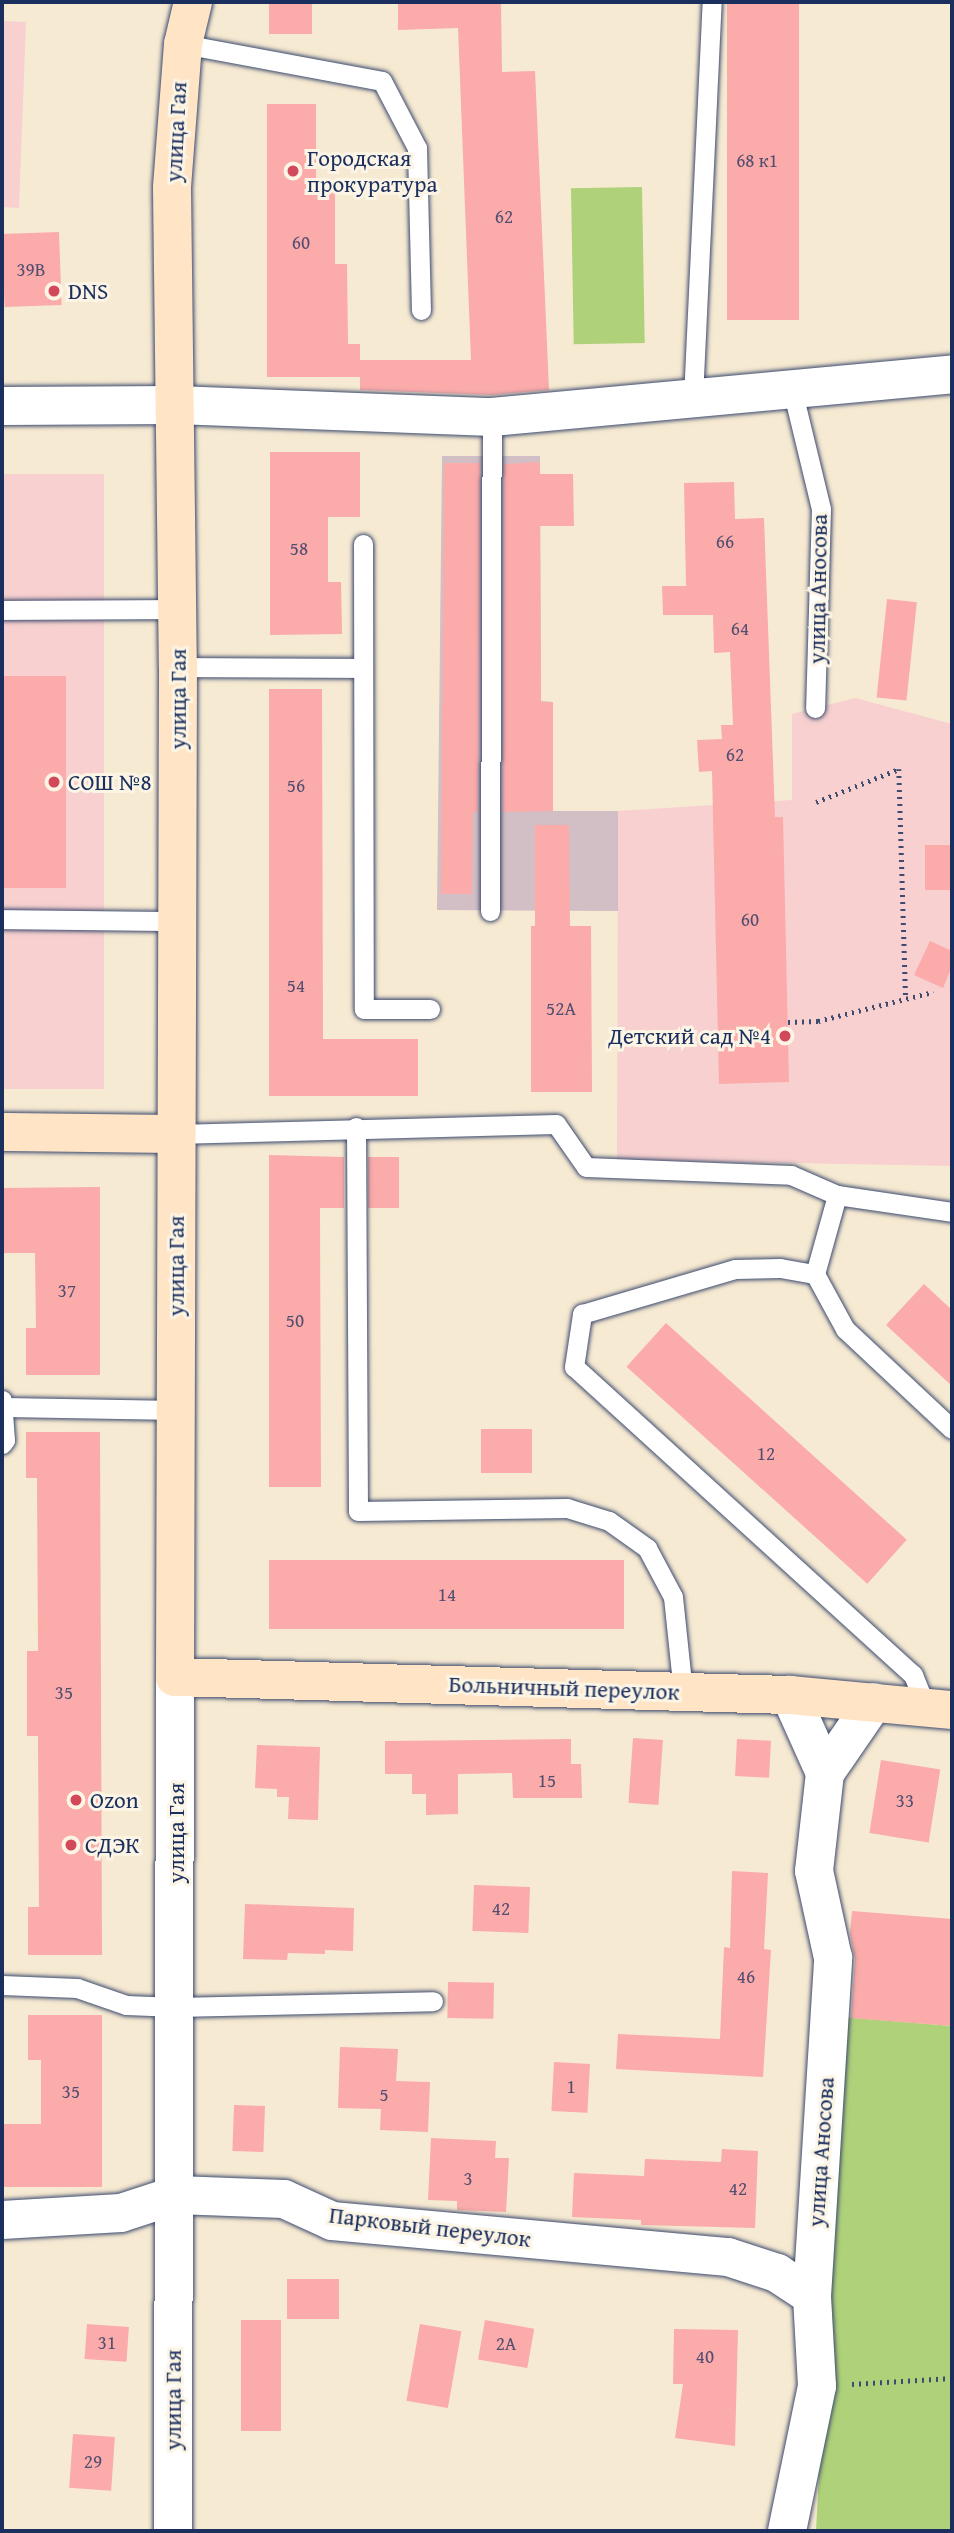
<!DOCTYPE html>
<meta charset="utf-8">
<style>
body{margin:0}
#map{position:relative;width:954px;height:2533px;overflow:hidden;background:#f7ead2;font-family:"Gentium Book Plus",serif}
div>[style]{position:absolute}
.built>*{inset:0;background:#f7d0cf;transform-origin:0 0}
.industrial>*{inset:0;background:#d2bec5}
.green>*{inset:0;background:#afd179;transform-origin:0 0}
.building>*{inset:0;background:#faabaa;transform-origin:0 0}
.path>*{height:4.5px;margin-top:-2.25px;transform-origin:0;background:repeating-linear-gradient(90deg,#3c4b6f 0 2px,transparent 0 7px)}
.roads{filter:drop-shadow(0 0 2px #3c4b6f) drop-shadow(0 0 2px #3c4b6f)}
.lane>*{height:19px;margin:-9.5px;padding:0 9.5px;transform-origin:9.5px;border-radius:9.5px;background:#fff}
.street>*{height:38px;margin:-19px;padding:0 19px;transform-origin:19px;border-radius:19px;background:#fff}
.secondary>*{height:38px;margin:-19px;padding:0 19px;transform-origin:19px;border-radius:19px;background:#ffe4c6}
.dots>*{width:19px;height:19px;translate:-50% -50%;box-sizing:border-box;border:4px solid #fcf5e5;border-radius:50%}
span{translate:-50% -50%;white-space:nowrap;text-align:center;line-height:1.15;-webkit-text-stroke:6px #fcf5e5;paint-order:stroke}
.number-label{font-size:19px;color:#534e71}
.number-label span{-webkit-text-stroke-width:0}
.street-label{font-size:23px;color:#1b2f5e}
.poi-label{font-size:23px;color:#1b2f5e}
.left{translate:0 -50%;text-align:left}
.right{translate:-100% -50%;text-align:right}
.frame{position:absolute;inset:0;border:4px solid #1b2f5e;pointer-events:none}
</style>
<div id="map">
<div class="built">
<div style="clip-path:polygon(2px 21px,26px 22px,19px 208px,2px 207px)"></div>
<div style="left:104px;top:474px;width:615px;height:102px;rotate:90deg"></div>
<div style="clip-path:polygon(855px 698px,952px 724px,952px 1166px,617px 1160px,618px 811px,792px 800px,792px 714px)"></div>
</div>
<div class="industrial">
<div style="clip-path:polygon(442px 456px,540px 456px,541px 701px,553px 702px,553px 811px,618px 811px,618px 911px,437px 910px)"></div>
</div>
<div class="green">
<div style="left:642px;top:187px;width:156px;height:71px;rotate:89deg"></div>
<div style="clip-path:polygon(843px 2017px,952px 2026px,952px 2531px,816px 2531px)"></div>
</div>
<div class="building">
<div style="left:269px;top:2px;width:43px;height:32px"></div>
<div style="clip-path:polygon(398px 2px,501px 2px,502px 72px,535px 71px,549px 390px,491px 395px,360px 390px,360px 365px,360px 377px,267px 377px,267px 104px,316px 104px,316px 183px,335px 183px,335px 264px,347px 264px,348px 344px,360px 344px,360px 360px,471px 360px,458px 28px,398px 30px)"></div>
<div style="left:727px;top:2px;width:72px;height:318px"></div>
<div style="left:59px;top:232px;width:73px;height:57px;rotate:88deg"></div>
<div style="clip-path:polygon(270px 452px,360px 452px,360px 517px,328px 517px,328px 582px,341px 582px,342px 634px,270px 635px)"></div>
<div style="clip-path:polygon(540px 462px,540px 474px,573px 474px,574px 526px,540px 526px,541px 702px,553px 702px,553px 811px,503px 812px,504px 464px)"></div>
<div style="clip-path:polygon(444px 463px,480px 463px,478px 812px,473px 812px,472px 894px,441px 894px)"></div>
<div style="clip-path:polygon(734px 482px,735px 519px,764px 518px,775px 817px,783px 817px,789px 1082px,719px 1084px,712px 771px,699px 772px,697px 740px,722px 739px,721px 725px,733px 725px,730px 652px,714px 653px,713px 615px,663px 615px,662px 586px,686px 586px,684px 483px)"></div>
<div style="left:887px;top:599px;width:30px;height:99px;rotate:6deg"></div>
<div style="left:66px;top:676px;width:212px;height:64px;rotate:90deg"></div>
<div style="clip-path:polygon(269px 689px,322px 689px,323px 1039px,418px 1039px,418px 1096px,269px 1096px)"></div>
<div style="clip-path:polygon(535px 825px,569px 825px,570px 926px,591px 926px,592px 1092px,531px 1092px,531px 926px,535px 926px)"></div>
<div style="left:952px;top:845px;width:45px;height:27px;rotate:90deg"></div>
<div style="clip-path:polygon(930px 941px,952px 951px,952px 966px,943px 988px,914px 975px)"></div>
<div style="clip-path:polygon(269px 1155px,344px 1157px,344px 1208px,320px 1208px,321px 1487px,269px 1487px)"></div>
<div style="left:368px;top:1157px;width:31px;height:51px"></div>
<div style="clip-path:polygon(100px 1187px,100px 1375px,26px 1375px,26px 1328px,36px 1328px,35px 1253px,2px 1253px,2px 1188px)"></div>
<div style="clip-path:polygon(924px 1284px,952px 1310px,952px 1386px,886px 1325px)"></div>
<div style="left:666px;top:1323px;width:324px;height:59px;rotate:42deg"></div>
<div style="left:481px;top:1429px;width:51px;height:44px"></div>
<div style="clip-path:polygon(26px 1432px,100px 1432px,102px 1955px,28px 1955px,28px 1907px,39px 1907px,38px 1736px,27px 1736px,27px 1651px,38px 1651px,37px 1478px,26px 1478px)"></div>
<div style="left:269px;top:1560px;width:355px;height:69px"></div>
<div style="left:633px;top:1738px;width:30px;height:65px;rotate:4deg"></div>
<div style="clip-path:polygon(571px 1739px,571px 1764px,581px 1764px,582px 1798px,513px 1798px,512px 1773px,458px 1774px,458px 1814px,426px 1815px,426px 1794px,412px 1794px,412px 1774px,385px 1774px,385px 1741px)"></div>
<div style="left:737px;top:1739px;width:34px;height:37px;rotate:3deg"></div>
<div style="clip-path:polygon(257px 1745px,320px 1747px,318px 1820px,288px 1819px,289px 1797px,277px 1797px,277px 1789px,255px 1788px)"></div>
<div style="left:881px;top:1760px;width:60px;height:74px;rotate:9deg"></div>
<div style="clip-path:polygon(732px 1871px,768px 1873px,764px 1949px,771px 1950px,763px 2077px,616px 2069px,618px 2034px,720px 2039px,724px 1947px,730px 1948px)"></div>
<div style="left:474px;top:1885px;width:56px;height:46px;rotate:2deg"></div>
<div style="clip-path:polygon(245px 1904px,354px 1908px,353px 1951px,325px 1950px,325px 1954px,288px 1953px,287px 1960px,243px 1959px)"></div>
<div style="clip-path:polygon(852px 1911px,952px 1919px,952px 2026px,851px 2018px,855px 1959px,850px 1933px)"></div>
<div style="left:448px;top:1982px;width:46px;height:36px;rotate:1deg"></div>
<div style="clip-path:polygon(28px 2015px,102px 2015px,102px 2187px,2px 2187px,2px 2124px,41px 2124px,41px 2060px,28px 2060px)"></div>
<div style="clip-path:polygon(340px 2047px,398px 2049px,396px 2081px,430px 2082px,428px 2132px,380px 2130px,381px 2109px,338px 2108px)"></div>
<div style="left:554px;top:2062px;width:36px;height:49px;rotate:3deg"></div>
<div style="left:234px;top:2105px;width:31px;height:46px;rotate:2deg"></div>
<div style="clip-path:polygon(431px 2138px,496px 2141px,495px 2158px,509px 2158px,506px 2212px,457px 2210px,457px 2201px,428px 2200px)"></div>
<div style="clip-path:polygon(722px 2149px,758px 2151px,755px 2228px,641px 2225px,641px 2220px,572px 2217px,574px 2173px,644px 2176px,645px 2159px,721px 2162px)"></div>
<div style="left:287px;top:2279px;width:52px;height:40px"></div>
<div style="left:241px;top:2320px;width:40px;height:111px"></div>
<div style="left:485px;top:2320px;width:50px;height:40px;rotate:10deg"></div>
<div style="left:87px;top:2324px;width:42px;height:35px;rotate:4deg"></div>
<div style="left:420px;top:2324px;width:42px;height:78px;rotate:10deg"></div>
<div style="clip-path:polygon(674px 2329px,738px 2330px,735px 2446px,675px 2438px,683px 2384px,673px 2384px)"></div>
<div style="left:73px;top:2434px;width:42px;height:54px;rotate:4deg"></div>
</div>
<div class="path">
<div style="left:816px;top:802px;width:89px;rotate:-21.7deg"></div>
<div style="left:899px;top:769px;width:230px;rotate:88.3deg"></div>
<div style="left:788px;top:1022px;width:30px;rotate:-2deg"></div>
<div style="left:818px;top:1021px;width:119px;rotate:-14.2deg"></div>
<div style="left:852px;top:2384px;width:100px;rotate:-3.4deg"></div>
</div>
<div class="roads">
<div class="lane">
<div style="left:183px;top:44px;width:202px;rotate:10.5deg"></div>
<div style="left:382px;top:81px;width:76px;rotate:62.4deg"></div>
<div style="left:417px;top:148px;width:162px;rotate:88.6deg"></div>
<div style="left:792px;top:389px;width:123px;rotate:76.4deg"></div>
<div style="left:821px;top:509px;width:199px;rotate:91.7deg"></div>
<div style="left:693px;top:398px;width:396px;rotate:-87.3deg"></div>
<div style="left:363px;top:544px;width:465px;rotate:89.9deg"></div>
<div style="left:364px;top:1009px;width:66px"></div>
<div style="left:2px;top:610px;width:176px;rotate:-0.3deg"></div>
<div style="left:178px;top:667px;width:185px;rotate:0.3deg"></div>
<div style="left:490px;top:911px;width:494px;rotate:-89.8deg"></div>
<div style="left:2px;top:919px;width:175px;rotate:0.7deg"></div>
<div style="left:356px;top:1127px;width:384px;rotate:89.7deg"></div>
<div style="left:358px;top:1511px;width:209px;rotate:-0.8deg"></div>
<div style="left:567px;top:1508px;width:44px;rotate:17.2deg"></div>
<div style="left:609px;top:1521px;width:47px;rotate:35.4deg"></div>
<div style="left:647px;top:1548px;width:55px;rotate:62deg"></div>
<div style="left:673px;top:1597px;width:96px;rotate:84deg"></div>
<div style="left:175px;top:1134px;width:381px;rotate:-1.5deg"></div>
<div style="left:556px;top:1124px;width:52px;rotate:55.1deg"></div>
<div style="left:586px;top:1167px;width:205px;rotate:2.2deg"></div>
<div style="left:791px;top:1175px;width:50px;rotate:23.5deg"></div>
<div style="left:837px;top:1195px;width:116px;rotate:8.4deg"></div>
<div style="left:815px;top:1274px;width:82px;rotate:-74.4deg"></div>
<div style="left:2px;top:1400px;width:40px;rotate:85.7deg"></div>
<div style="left:5px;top:1440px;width:5px;rotate:127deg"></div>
<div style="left:5px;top:1407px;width:172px;rotate:1deg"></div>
<div style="left:926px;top:1707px;width:35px;rotate:-112deg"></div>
<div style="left:913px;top:1675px;width:458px;rotate:-137.7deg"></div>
<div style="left:574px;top:1367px;width:54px;rotate:-81.4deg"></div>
<div style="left:582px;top:1314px;width:159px;rotate:-16.4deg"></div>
<div style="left:735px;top:1269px;width:45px;rotate:-1.3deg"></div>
<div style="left:780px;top:1268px;width:36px;rotate:10deg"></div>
<div style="left:815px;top:1274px;width:63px;rotate:61.4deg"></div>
<div style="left:845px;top:1329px;width:146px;rotate:43.1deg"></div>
<div style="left:2px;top:1985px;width:75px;rotate:2.3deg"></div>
<div style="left:77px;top:1988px;width:52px;rotate:19.1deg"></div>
<div style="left:126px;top:2005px;width:50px;rotate:2.3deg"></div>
<div style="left:176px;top:2007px;width:257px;rotate:-1.3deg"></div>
</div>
<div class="street">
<div style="left:2px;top:406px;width:174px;rotate:-0.3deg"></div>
<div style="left:176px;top:405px;width:316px;rotate:2.2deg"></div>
<div style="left:492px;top:417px;width:462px;rotate:-5.3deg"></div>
<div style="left:790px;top:1695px;width:85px;rotate:65.8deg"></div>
<div style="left:2px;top:2220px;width:119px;rotate:-3.4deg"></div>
<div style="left:121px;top:2213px;width:58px;rotate:-18.1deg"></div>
<div style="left:176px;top:2195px;width:108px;rotate:2.1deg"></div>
<div style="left:284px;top:2199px;width:53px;rotate:24.6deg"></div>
<div style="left:332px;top:2221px;width:398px;rotate:5.2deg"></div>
<div style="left:728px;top:2257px;width:52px;rotate:18.1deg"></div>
<div style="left:777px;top:2273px;width:42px;rotate:33.3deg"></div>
<div style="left:173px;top:2531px;width:854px;rotate:-89.87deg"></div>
<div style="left:787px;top:2531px;width:148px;rotate:-78.3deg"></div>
<div style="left:817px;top:2386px;width:90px;rotate:-93.2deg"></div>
<div style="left:812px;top:2296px;width:339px;rotate:-86.4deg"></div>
<div style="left:833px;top:1958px;width:89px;rotate:-102.3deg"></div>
<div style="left:814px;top:1871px;width:99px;rotate:-83.6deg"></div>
<div style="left:825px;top:1773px;width:86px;rotate:-55.4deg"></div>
</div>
<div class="secondary">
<div style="left:193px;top:2px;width:43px;rotate:103.4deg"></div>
<div style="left:183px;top:44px;width:144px;rotate:94.4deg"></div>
<div style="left:172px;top:188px;width:479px;rotate:89.3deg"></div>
<div style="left:178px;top:667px;width:1010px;rotate:90.17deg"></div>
<div style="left:175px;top:1677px;width:615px;rotate:1.68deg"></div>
<div style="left:790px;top:1695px;width:163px;rotate:5.3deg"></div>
<div style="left:2px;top:1132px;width:173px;rotate:0.7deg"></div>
</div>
</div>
<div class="dots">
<div style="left:293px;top:171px;background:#d1495b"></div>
<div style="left:54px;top:291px;background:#d1495b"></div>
<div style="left:54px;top:782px;background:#d1495b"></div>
<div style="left:785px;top:1036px;background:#d1495b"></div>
<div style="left:76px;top:1800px;background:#d1495b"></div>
<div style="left:71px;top:1845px;background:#d1495b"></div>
</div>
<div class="number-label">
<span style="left:757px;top:161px">68 к1</span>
<span style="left:504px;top:217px">62</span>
<span style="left:301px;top:243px">60</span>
<span style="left:31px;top:270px">39В</span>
<span style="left:725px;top:542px">66</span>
<span style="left:299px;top:549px">58</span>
<span style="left:740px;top:629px">64</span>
<span style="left:735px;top:755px">62</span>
<span style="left:296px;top:786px">56</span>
<span style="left:750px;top:920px">60</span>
<span style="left:296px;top:986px">54</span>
<span style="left:561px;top:1009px">52А</span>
<span style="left:67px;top:1291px">37</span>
<span style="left:295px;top:1321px">50</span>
<span style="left:766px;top:1454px">12</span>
<span style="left:447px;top:1595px">14</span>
<span style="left:64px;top:1693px">35</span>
<span style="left:547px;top:1781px">15</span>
<span style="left:905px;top:1801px">33</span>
<span style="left:501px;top:1909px">42</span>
<span style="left:746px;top:1977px">46</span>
<span style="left:571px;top:2087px">1</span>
<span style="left:71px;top:2092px">35</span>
<span style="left:384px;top:2095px">5</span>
<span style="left:468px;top:2179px">3</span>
<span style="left:738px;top:2189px">42</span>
<span style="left:107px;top:2343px">31</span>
<span style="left:506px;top:2344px">2А</span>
<span style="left:705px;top:2357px">40</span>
<span style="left:93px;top:2462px">29</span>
</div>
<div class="street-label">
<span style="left:176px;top:132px;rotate:-87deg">улица Гая</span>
<span style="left:818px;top:589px;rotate:-89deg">улица Аносова</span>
<span style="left:178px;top:699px;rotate:-90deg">улица Гая</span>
<span style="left:176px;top:1266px;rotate:-90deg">улица Гая</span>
<span style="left:564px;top:1688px;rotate:2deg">Больничный переулок</span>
<span style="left:176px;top:1833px;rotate:-90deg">улица Гая</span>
<span style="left:821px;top:2152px;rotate:-86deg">улица Аносова</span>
<span style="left:430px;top:2227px;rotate:7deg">Парковый переулок</span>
<span style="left:173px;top:2400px;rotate:-90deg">улица Гая</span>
</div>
<div class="poi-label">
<span class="left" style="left:307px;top:171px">Городская<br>прокуратура</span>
<span class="left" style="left:68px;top:291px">DNS</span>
<span class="left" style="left:68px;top:782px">СОШ №8</span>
<span class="right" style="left:771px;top:1036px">Детский сад №4</span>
<span class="left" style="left:90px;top:1800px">Ozon</span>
<span class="left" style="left:85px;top:1845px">СДЭК</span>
</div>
<div class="frame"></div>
</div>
